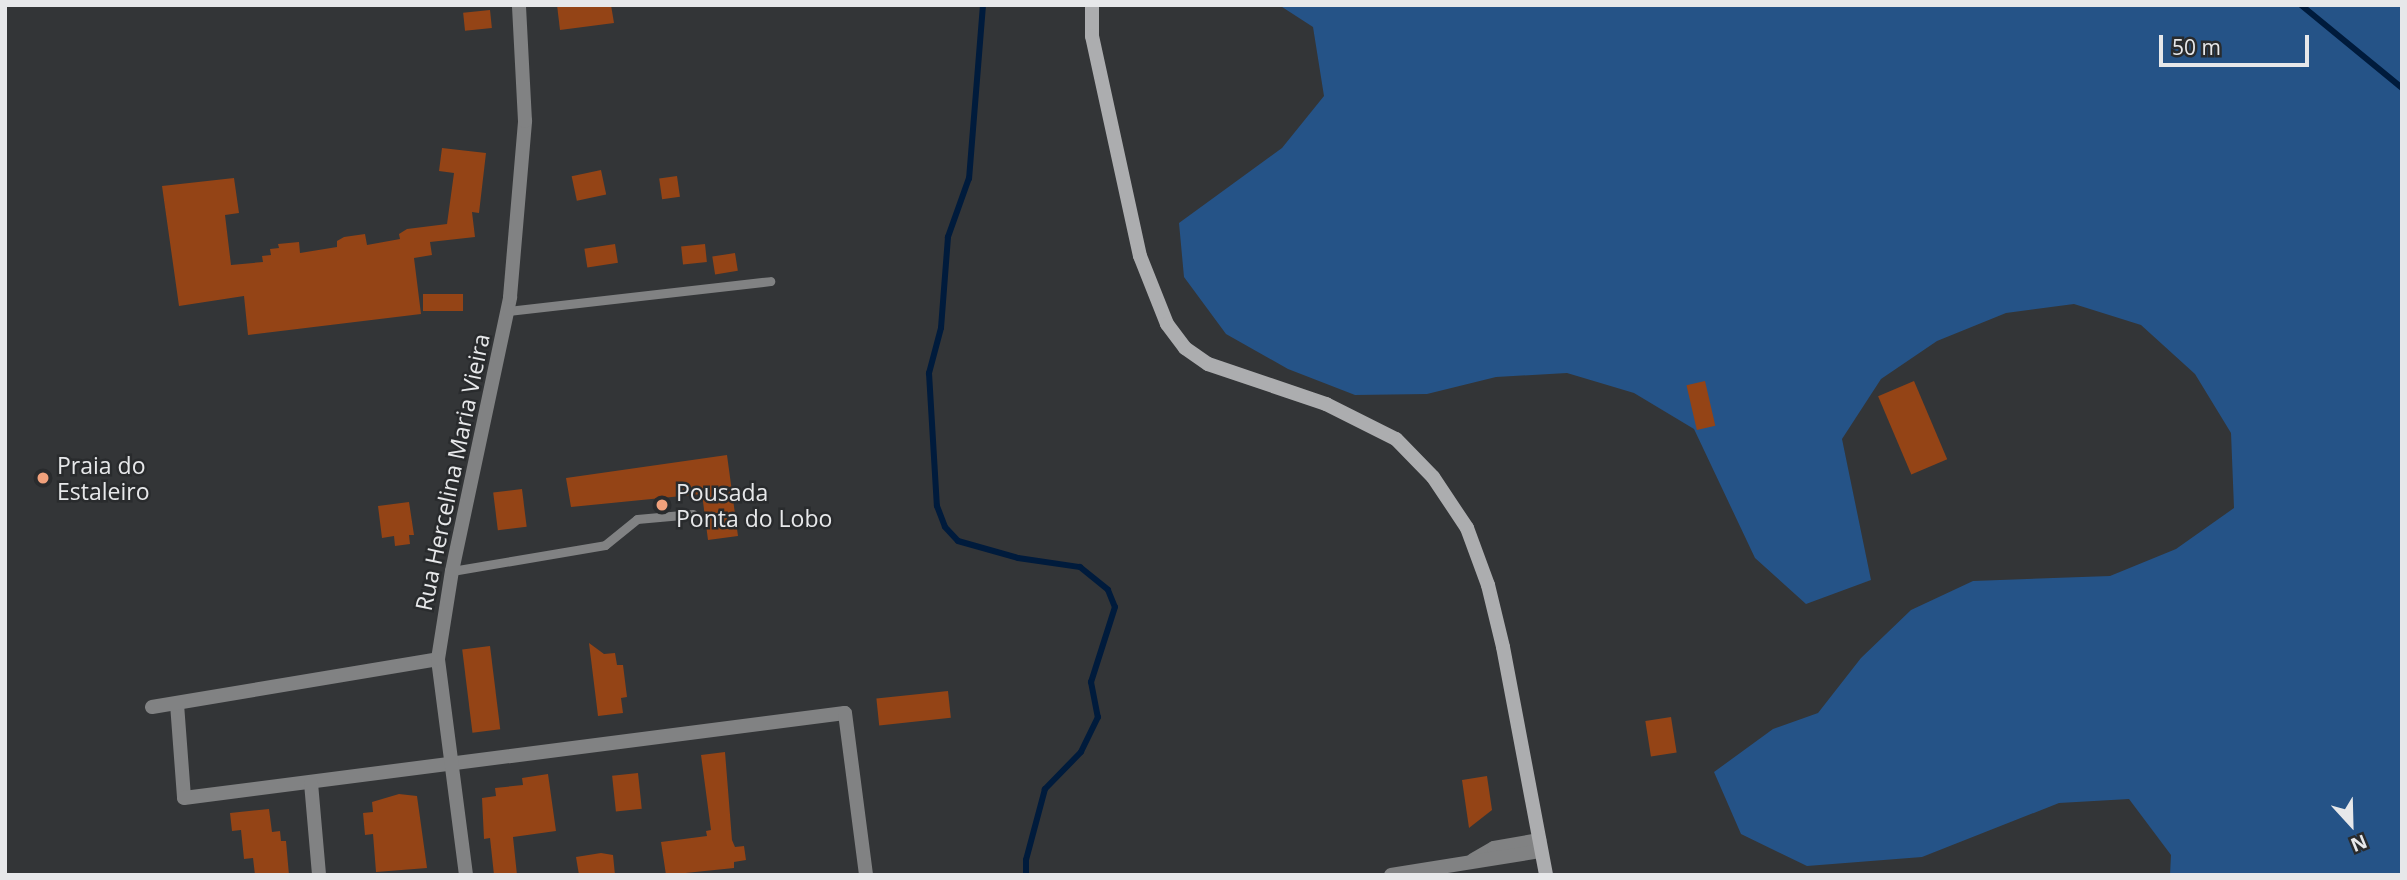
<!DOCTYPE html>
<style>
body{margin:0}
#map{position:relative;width:2407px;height:880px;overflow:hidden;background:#333537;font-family:"Open Sans",sans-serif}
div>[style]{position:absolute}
.green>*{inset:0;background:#255387}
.stream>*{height:6px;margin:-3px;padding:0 3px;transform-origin:3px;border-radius:3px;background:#001b3c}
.building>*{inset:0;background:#944416;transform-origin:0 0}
.lane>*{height:9px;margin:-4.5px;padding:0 4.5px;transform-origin:4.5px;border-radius:4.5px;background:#818283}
.street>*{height:14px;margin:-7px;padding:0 7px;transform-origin:7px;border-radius:7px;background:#818283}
.secondary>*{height:14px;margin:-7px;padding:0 7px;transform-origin:7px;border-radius:7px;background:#acadaf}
.dots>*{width:19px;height:19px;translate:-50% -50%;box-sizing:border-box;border:4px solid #292b2d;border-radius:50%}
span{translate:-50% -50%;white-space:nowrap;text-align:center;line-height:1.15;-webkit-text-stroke:5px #292b2d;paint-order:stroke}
.poi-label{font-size:23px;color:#e7e8ea}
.left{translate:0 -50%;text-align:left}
.street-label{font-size:23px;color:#e7e8ea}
.frame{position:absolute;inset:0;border:7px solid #e7e8ea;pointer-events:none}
.north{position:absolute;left:2316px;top:789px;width:70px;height:70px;-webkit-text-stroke:5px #292b2d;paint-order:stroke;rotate:158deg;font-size:19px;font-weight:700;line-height:28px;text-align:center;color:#e7e8ea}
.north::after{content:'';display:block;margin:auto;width:24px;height:32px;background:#e7e8ea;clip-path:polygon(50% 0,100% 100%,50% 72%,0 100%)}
.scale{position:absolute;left:2159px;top:35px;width:150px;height:32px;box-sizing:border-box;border:4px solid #e7e8ea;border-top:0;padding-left:9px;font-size:21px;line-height:24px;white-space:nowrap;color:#e7e8ea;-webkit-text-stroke:5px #292b2d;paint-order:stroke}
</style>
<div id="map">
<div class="green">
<div style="clip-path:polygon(1279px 5px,2402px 5px,2402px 875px,2170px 875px,2171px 855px,2129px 799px,2059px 803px,1922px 857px,1807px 866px,1741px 834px,1714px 772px,1773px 729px,1818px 713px,1861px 658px,1911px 610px,1973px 581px,2110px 576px,2176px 549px,2234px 508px,2231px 433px,2195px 374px,2141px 325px,2074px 304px,2006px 313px,1937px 341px,1881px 379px,1842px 439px,1871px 580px,1806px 604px,1755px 558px,1694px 429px,1634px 393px,1567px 373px,1496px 377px,1427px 394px,1355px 395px,1288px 369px,1226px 334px,1184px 277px,1179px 223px,1282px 148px,1324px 96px,1313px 27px)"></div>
</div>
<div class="stream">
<div style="left:983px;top:5px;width:174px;rotate:94.6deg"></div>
<div style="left:969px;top:178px;width:63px;rotate:109.6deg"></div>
<div style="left:948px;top:237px;width:91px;rotate:94.4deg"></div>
<div style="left:941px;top:328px;width:47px;rotate:104.9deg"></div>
<div style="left:929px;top:373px;width:133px;rotate:86.6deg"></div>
<div style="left:937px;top:506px;width:22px;rotate:69deg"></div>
<div style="left:945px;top:527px;width:19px;rotate:47deg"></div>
<div style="left:958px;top:541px;width:62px;rotate:15.8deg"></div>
<div style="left:1018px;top:558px;width:63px;rotate:8.3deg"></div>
<div style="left:1080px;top:567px;width:36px;rotate:39deg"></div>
<div style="left:1108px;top:590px;width:18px;rotate:68deg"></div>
<div style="left:1115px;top:607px;width:79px;rotate:107.7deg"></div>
<div style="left:1091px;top:682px;width:36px;rotate:79deg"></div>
<div style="left:1098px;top:717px;width:39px;rotate:116deg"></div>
<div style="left:1081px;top:752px;width:52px;rotate:134.2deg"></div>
<div style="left:1045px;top:789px;width:73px;rotate:105deg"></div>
<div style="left:1026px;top:860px;width:15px;rotate:90deg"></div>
<div style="left:2301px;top:5px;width:131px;rotate:39.4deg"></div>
</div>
<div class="building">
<div style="clip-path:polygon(557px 5px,611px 5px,614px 23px,560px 30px)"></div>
<div style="left:490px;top:10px;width:18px;height:27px;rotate:84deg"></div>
<div style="clip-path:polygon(442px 148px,486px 153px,479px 213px,472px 212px,475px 237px,430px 242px,432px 255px,414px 258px,421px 314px,248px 335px,244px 296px,179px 306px,162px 186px,234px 178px,239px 213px,225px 215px,231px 265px,263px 262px,262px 256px,271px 255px,270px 249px,279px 248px,278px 244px,299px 242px,300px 253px,337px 247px,337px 241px,344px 237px,365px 234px,367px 245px,400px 239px,399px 234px,407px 229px,447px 224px,454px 173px,439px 171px)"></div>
<div style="left:601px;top:170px;width:25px;height:30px;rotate:78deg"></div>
<div style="left:677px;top:176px;width:21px;height:18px;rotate:82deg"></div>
<div style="left:615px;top:244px;width:19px;height:31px;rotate:81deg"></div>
<div style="left:705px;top:244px;width:18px;height:24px;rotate:84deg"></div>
<div style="left:735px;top:253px;width:18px;height:23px;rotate:81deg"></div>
<div style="left:463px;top:294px;width:17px;height:40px;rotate:90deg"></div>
<div style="left:1705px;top:381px;width:46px;height:19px;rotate:77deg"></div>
<div style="left:1914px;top:381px;width:85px;height:39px;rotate:67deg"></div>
<div style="clip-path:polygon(727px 455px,738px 536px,708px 540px,702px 494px,571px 507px,566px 478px)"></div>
<div style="left:522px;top:489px;width:38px;height:29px;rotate:83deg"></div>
<div style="clip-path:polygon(409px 502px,414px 535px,409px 535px,410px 544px,395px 546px,394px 536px,382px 538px,378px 506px)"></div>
<div style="clip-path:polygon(589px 643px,604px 654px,615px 653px,617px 665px,623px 665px,627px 697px,621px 698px,623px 713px,598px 716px)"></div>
<div style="left:490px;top:646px;width:84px;height:28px;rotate:83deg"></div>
<div style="left:948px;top:691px;width:27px;height:72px;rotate:84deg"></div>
<div style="left:1671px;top:717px;width:36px;height:26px;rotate:81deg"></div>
<div style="clip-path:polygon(725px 752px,732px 840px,735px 847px,744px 846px,746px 860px,734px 862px,734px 868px,666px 875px,661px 842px,707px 836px,706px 831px,711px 830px,701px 755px)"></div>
<div style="left:638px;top:773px;width:36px;height:26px;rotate:84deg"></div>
<div style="clip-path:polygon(548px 774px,556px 831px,513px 837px,517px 875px,494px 875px,490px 838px,484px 839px,482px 798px,496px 796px,495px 788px,523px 785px,522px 778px)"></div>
<div style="clip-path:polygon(1487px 776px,1492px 810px,1469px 828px,1462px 780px)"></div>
<div style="clip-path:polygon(399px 794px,417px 796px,427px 868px,376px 872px,373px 834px,365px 835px,363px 813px,373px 812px,372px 802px)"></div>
<div style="clip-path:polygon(269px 809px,272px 832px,280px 831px,281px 841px,286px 841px,289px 875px,255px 875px,253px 858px,244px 859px,241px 830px,232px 831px,230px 813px)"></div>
<div style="clip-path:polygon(601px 853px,613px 855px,615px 875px,579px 875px,576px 857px)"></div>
</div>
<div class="lane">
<div style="left:508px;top:311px;width:264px;rotate:-6.5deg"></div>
<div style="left:452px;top:571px;width:155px;rotate:-9.6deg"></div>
<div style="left:605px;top:545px;width:41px;rotate:-39.1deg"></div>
<div style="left:637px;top:519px;width:56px;rotate:-5.1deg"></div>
</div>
<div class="street">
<div style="left:177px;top:704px;width:94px;rotate:85.7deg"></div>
<div style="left:184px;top:798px;width:666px;rotate:-7.33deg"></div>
<div style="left:845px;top:713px;width:163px;rotate:82.6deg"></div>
<div style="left:152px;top:707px;width:290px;rotate:-9.5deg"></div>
<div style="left:311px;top:783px;width:92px;rotate:85deg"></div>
<div style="left:1473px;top:860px;width:24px;rotate:-30deg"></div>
<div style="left:1494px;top:848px;width:46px;rotate:-10.1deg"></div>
<div style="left:466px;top:875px;width:218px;rotate:-97.4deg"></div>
<div style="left:438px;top:659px;width:89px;rotate:-81deg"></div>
<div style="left:452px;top:571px;width:280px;rotate:-78deg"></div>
<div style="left:510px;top:297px;width:177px;rotate:-85.1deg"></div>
<div style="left:525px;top:121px;width:116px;rotate:-93deg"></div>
<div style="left:1391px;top:875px;width:152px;rotate:-9.1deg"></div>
</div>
<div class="secondary">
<div style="left:1092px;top:5px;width:31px;rotate:90deg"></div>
<div style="left:1092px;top:36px;width:225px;rotate:77.7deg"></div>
<div style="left:1140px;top:256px;width:73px;rotate:68.3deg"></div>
<div style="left:1167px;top:324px;width:30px;rotate:53deg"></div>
<div style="left:1185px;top:348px;width:28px;rotate:35deg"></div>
<div style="left:1208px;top:364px;width:125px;rotate:18.7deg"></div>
<div style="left:1326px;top:404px;width:78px;rotate:26.6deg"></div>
<div style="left:1396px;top:439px;width:53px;rotate:45.8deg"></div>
<div style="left:1433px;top:477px;width:61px;rotate:56.3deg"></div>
<div style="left:1467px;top:528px;width:61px;rotate:69.8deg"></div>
<div style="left:1488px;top:585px;width:64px;rotate:76.4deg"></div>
<div style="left:1503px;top:647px;width:232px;rotate:79.3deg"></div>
</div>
<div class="dots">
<div style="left:43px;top:478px;background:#f1a17c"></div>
<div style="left:662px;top:505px;background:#f1a17c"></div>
</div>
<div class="poi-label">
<span class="left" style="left:57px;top:478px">Praia do<br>Estaleiro</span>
<span class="left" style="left:676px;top:505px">Pousada<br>Ponta do Lobo</span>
</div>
<div class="street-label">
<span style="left:452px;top:472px;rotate:-78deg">Rua Hercelina Maria Vieira</span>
</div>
<div class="frame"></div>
<div class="north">N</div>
<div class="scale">50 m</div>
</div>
